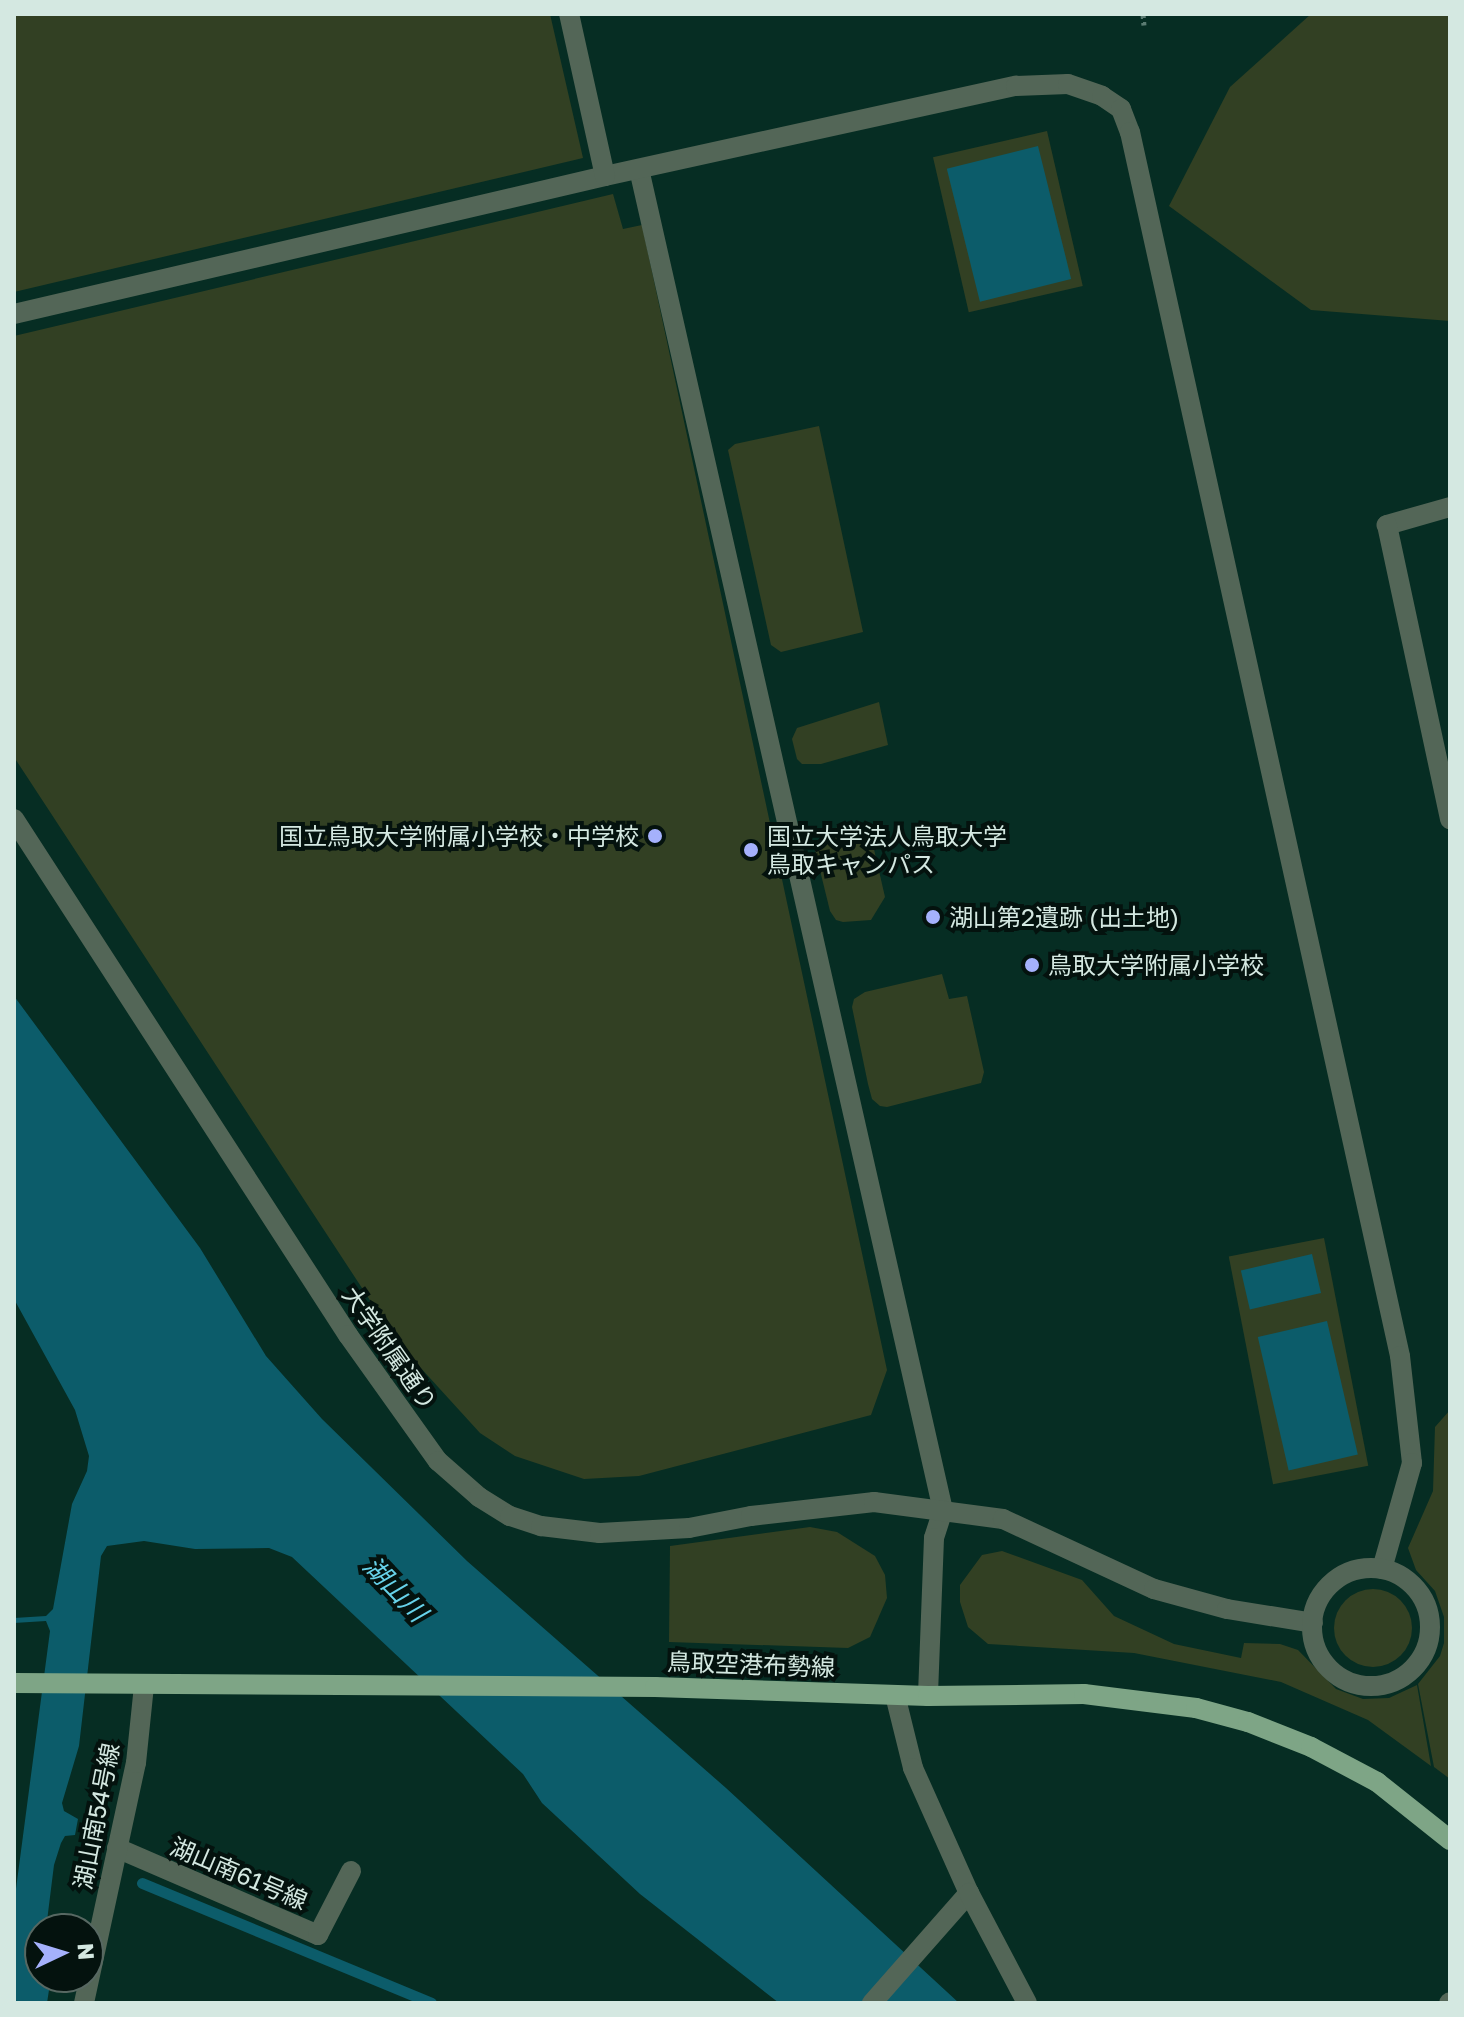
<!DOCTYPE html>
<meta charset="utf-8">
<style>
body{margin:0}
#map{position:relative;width:1464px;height:2017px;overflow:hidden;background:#062d23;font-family:"Golos Text","Noto Sans JP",sans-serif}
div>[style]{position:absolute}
.green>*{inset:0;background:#324023;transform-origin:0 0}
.round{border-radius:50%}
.water>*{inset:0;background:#0c5c6a;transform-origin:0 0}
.stream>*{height:11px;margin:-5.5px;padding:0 5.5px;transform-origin:5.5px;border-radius:5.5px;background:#0c5c6a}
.path>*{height:5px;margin-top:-2.5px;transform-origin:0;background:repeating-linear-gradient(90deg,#5b7b72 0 4px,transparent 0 8px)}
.minor>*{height:20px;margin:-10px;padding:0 10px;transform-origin:10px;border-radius:10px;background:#536657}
.minor>.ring{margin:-10px;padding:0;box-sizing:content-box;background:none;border:20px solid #536657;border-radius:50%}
.major>*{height:20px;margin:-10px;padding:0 10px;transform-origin:10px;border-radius:10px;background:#7ea586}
.dots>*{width:22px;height:22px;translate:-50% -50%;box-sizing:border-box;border:4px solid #04120e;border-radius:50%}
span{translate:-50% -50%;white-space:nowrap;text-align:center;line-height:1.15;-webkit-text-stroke:8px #04120e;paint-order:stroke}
.poi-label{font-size:24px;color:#d4e8e1}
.right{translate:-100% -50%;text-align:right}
.left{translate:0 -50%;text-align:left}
.street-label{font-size:24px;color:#d4e8e1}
.water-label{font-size:26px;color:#67d2e9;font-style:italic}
.frame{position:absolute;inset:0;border:16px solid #d4e8e1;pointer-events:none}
.north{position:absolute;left:24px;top:1913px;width:80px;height:80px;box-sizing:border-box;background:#04120e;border:2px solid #576862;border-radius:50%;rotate:86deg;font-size:22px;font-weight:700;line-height:32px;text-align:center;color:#d4e8e1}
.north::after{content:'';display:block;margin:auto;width:28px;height:36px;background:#a5b1fc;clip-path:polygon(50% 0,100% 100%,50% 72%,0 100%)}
</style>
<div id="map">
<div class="green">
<div style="clip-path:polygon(14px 14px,550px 14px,583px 158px,14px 292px)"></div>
<div style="clip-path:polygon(1311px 14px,1450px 14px,1450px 321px,1311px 310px,1169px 206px,1230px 87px)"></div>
<div style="left:1047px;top:131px;width:159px;height:117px;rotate:77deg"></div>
<div style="clip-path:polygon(613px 194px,623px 229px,642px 225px,887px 1370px,871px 1415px,639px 1476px,584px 1479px,515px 1456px,480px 1433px,398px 1343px,14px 757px,14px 336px)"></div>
<div style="clip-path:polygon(819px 426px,863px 632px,781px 652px,771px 645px,728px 450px,735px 444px)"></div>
<div style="clip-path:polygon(879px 702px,888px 745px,821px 764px,802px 764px,797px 759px,792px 739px,797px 728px)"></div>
<div style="clip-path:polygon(841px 825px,863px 830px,873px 845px,885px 897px,871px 920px,843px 922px,836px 920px,830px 911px,815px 850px,821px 837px)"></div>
<div style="clip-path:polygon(942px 974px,949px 999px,967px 996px,984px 1072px,981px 1083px,887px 1107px,880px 1106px,872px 1099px,868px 1084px,852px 1007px,854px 999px,865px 992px)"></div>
<div style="left:1324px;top:1238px;width:232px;height:97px;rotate:79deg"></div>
<div style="clip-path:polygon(1450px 1410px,1450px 1779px,1434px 1767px,1418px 1684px,1440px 1656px,1444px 1643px,1444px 1617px,1435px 1591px,1416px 1570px,1408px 1548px,1433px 1491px,1435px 1427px)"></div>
<div style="clip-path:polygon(810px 1527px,837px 1532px,875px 1556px,885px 1575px,887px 1598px,870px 1637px,848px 1648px,669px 1642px,670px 1546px)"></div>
<div style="clip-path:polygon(1002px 1551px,1082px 1580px,1114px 1616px,1174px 1644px,1241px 1658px,1244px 1643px,1280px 1644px,1298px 1650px,1336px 1689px,1363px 1699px,1389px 1698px,1417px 1685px,1431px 1766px,1368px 1720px,1281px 1682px,1134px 1653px,988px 1644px,968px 1627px,960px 1602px,960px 1585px,982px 1555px)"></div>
<div class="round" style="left:1334px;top:1589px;width:78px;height:78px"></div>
</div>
<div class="water">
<div style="left:1038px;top:146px;width:137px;height:94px;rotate:76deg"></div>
<div style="clip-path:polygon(14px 996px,200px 1248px,266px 1356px,322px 1419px,467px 1561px,726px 1788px,959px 2003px,779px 2003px,640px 1894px,542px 1803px,523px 1774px,292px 1557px,269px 1548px,195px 1549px,144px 1541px,107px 1546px,101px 1556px,79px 1746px,62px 1803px,64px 1811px,78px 1819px,75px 1835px,65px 1836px,61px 1843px,54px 1865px,46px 1929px,40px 1929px,40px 1977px,51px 1977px,47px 2003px,14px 2003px,14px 1904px,50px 1631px,46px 1621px,14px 1623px,14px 1618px,46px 1616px,53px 1609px,72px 1504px,87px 1471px,89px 1456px,75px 1410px,14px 1299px)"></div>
<div style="left:1312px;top:1254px;width:40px;height:73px;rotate:77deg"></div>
<div style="left:1327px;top:1321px;width:137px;height:71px;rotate:77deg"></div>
</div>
<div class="stream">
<div style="left:142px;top:1883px;width:313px;rotate:22.5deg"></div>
</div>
<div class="path">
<div style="left:1143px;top:14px;width:11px;rotate:85deg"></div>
</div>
<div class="minor">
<div style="left:639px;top:169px;width:1375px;rotate:77.23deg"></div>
<div style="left:943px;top:1510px;width:29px;rotate:108deg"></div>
<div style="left:934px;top:1538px;width:158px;rotate:92.2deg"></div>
<div style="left:605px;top:176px;width:421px;rotate:-12.4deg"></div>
<div style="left:1016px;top:86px;width:52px;rotate:-2.2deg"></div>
<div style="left:1068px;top:84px;width:36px;rotate:19deg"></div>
<div style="left:1102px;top:96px;width:23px;rotate:34deg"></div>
<div style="left:1121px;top:109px;width:25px;rotate:69deg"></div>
<div style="left:1130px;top:132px;width:1253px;rotate:77.56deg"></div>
<div style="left:1400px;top:1356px;width:108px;rotate:83.6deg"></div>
<div style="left:1412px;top:1463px;width:110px;rotate:105.8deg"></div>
<div style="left:14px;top:314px;width:607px;rotate:-13.14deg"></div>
<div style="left:605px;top:176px;width:166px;rotate:-102.5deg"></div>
<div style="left:1450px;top:507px;width:66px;rotate:164.1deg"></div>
<div style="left:1387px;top:525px;width:301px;rotate:77.9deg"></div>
<div style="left:14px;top:819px;width:615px;rotate:57.09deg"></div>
<div style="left:348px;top:1335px;width:155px;rotate:54.5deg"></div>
<div style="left:438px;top:1461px;width:55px;rotate:41.3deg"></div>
<div style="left:479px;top:1497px;width:36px;rotate:32deg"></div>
<div style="left:510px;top:1516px;width:33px;rotate:18deg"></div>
<div style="left:541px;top:1526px;width:59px;rotate:6.8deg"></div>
<div style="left:600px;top:1533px;width:89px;rotate:-3.2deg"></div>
<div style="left:689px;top:1528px;width:63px;rotate:-11deg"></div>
<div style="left:751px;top:1516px;width:124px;rotate:-6.5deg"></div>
<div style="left:874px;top:1502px;width:130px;rotate:7.5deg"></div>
<div style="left:1003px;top:1519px;width:166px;rotate:24.9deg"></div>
<div style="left:1154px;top:1589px;width:76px;rotate:15.3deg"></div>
<div style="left:1227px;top:1609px;width:87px;rotate:9.2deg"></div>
<div class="ring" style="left:1312px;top:1568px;width:98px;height:98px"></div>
<div style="left:895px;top:1695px;width:75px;rotate:76.1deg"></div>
<div style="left:913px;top:1768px;width:137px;rotate:65.9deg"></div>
<div style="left:117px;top:1848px;width:219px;rotate:23.4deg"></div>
<div style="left:318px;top:1935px;width:72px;rotate:-62.7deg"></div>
<div style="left:84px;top:2003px;width:246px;rotate:-77.8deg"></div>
<div style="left:136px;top:1763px;width:77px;rotate:-84.1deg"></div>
<div style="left:872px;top:2003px;width:147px;rotate:-48.6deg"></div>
<div style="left:969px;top:1893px;width:124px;rotate:62.2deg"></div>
<div style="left:1449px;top:2003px;width:1px;rotate:-45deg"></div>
</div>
<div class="major">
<div style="left:14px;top:1683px;width:641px;rotate:0.36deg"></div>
<div style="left:655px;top:1687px;width:273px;rotate:1.9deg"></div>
<div style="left:928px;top:1696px;width:156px;rotate:-0.7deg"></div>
<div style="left:1084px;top:1694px;width:113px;rotate:7.1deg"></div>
<div style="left:1196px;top:1708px;width:54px;rotate:15.1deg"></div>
<div style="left:1248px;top:1722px;width:68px;rotate:21.6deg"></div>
<div style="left:1311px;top:1747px;width:75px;rotate:27.9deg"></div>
<div style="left:1377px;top:1782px;width:93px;rotate:38.5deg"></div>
</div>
<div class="dots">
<div style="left:655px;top:836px;background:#a5b1fc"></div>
<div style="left:751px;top:850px;background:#a5b1fc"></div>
<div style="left:933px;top:917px;background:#a5b1fc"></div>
<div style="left:1032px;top:965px;background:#a5b1fc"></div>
</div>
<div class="poi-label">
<span class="right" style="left:639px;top:836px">国立鳥取大学附属小学校・中学校</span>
<span class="left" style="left:767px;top:850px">国立大学法人鳥取大学<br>鳥取キャンパス</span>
<span class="left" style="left:949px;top:917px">湖山第2遺跡 (出土地)</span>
<span class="left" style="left:1048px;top:965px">鳥取大学附属小学校</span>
</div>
<div class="street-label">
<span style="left:390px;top:1348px;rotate:55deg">大学附属通り</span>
<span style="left:751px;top:1664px;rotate:2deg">鳥取空港布勢線</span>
<span style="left:96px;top:1816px;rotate:-79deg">湖山南54号線</span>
<span style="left:239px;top:1873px;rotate:23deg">湖山南61号線</span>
</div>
<div class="water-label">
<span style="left:395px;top:1589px;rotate:46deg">湖山川</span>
</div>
<div class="frame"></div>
<div class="north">N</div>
</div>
